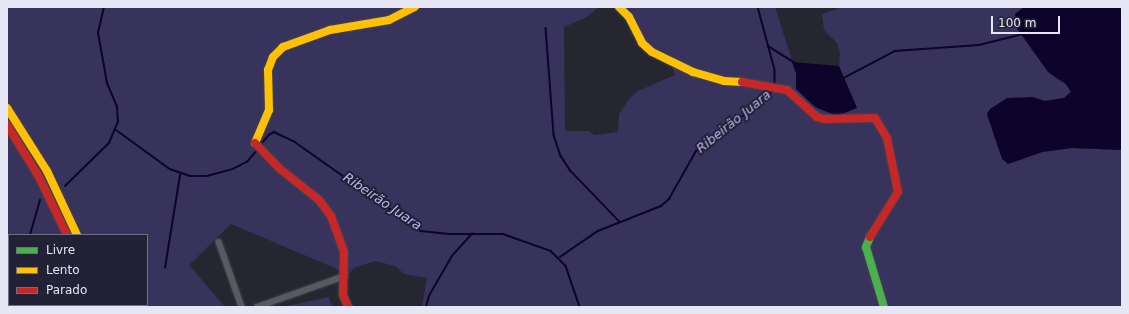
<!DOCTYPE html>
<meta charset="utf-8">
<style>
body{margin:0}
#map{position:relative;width:1129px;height:314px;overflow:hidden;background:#262630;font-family:"DejaVu Sans",sans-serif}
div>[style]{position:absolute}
.green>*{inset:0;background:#38335d}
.water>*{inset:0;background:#0d032b}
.stream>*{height:1.5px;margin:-0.75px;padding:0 0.75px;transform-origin:0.75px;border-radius:0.75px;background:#0d032b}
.roads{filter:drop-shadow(0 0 1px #43434c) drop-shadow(0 0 1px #43434c)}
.street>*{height:5.5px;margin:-2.75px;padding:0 2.75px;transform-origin:2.75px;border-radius:2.75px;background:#595961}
.fast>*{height:8px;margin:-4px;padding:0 4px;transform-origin:4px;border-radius:4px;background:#4caf50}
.slow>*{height:8px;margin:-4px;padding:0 4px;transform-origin:4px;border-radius:4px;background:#ffc107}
.jam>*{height:8px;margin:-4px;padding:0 4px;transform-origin:4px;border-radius:4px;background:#c62828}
span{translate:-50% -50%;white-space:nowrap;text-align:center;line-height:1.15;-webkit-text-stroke:4px #232135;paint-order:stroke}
.water-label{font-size:13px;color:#bdb9f4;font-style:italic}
.frame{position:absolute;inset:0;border:8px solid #e7e6f4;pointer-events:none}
.legend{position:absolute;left:8px;top:234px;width:140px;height:72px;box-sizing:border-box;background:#232135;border:1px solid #717081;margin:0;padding:5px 7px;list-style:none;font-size:12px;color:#e7e6f4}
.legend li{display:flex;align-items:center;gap:8px;height:20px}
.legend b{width:20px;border:1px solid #717081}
.scale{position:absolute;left:991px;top:16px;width:69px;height:18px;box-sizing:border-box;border:2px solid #e7e6f4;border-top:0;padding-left:5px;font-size:12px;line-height:14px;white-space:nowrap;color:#e7e6f4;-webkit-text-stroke:3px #232135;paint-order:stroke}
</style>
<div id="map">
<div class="green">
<div style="clip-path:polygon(evenodd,7px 7px,599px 7px,587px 17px,564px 27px,565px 131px,589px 131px,594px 135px,618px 132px,619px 114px,629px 99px,638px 91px,675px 75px,672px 67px,665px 61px,651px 56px,625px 7px,775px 7px,796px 73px,796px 89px,857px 108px,839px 66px,840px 52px,837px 43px,824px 30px,822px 14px,843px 7px,1024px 7px,1015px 14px,1018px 30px,1055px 78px,1066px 84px,1071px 92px,1064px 98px,1045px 101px,1032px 97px,990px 109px,987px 115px,1002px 158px,1012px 163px,1042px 152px,1072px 148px,1122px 150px,1122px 307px,422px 307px,427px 278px,404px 274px,395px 266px,375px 261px,354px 268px,349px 274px,231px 224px,189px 265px,225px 307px,7px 307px,7px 7px,9px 235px,147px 235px,147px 305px,9px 305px,9px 235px)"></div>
<div style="clip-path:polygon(329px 297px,332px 307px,283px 307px,305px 302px)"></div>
</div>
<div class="water">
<div style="clip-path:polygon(1024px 7px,1122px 7px,1122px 150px,1072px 148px,1042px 152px,1008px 164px,1002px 159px,987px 114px,990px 109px,1007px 98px,1032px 97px,1045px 101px,1064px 98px,1071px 92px,1066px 84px,1048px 72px,1018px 30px,1015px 14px)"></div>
<div style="clip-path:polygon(792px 62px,839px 66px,857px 108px,837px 116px,815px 107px,796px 89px,796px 73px)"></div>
</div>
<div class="stream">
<div style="left:758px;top:7px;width:65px;rotate:74.9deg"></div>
<div style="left:775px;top:70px;width:15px;rotate:90deg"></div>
<div style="left:546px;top:28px;width:107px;rotate:85.7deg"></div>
<div style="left:554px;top:135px;width:22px;rotate:72deg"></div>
<div style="left:561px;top:156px;width:17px;rotate:57deg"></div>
<div style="left:570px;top:170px;width:72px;rotate:46.1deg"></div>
<div style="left:768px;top:46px;width:32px;rotate:32deg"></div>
<div style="left:844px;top:78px;width:58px;rotate:-27.9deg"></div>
<div style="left:895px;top:51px;width:84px;rotate:-4.1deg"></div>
<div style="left:979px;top:45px;width:45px;rotate:-14deg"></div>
<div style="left:115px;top:129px;width:68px;rotate:36deg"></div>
<div style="left:170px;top:169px;width:21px;rotate:19deg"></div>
<div style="left:190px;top:176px;width:17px"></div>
<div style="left:207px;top:176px;width:27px;rotate:-15deg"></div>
<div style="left:233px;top:169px;width:16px;rotate:-27deg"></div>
<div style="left:247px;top:162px;width:17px;rotate:-50deg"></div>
<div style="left:261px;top:144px;width:12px;rotate:-48deg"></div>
<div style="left:269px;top:135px;width:6px;rotate:-31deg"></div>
<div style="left:274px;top:132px;width:23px;rotate:25deg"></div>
<div style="left:295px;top:142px;width:154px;rotate:35.2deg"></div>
<div style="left:421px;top:231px;width:28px;rotate:6deg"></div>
<div style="left:449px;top:234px;width:54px"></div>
<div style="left:503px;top:234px;width:51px;rotate:19.5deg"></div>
<div style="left:551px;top:251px;width:21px;rotate:45deg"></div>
<div style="left:566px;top:266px;width:43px;rotate:71.1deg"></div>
<div style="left:65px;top:186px;width:62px;rotate:-44.3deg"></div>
<div style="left:109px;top:143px;width:23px;rotate:-67deg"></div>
<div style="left:118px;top:122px;width:15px;rotate:-94deg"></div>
<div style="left:117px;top:107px;width:26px;rotate:-113deg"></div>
<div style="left:107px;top:83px;width:51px;rotate:-100.2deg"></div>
<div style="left:98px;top:33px;width:27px;rotate:-77deg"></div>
<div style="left:30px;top:235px;width:36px;rotate:-74deg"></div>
<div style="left:7px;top:242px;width:2px;rotate:27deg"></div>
<div style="left:560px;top:257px;width:46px;rotate:-34.4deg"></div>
<div style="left:598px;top:231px;width:68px;rotate:-21.6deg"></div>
<div style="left:661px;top:206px;width:11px;rotate:-41deg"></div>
<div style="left:669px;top:199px;width:55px;rotate:-60.6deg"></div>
<div style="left:696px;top:151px;width:86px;rotate:-37deg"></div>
<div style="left:765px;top:99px;width:12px;rotate:-48deg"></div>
<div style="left:165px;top:268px;width:94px;rotate:-80.8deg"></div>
<div style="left:7px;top:275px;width:4px;rotate:-56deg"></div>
<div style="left:426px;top:307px;width:11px;rotate:-75deg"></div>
<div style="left:429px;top:296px;width:46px;rotate:-60.1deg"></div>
<div style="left:452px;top:256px;width:30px;rotate:-48deg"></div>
</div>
<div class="roads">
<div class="street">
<div style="left:219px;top:242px;width:69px;rotate:70.5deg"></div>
<div style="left:257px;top:307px;width:93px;rotate:-19.4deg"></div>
</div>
<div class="fast">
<div style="left:870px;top:237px;width:11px;rotate:112deg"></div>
<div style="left:866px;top:247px;width:63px;rotate:73.3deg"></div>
<div style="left:91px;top:305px;width:2px;rotate:90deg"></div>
</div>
<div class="slow">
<div style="left:619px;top:7px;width:14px;rotate:45deg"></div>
<div style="left:629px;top:17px;width:29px;rotate:63deg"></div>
<div style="left:642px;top:43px;width:13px;rotate:42deg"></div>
<div style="left:652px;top:52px;width:46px;rotate:26deg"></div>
<div style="left:693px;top:72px;width:32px;rotate:16deg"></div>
<div style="left:724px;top:81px;width:18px;rotate:3deg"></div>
<div style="left:7px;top:108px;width:75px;rotate:57.6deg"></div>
<div style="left:47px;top:171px;width:71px;rotate:64.9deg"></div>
<div style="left:255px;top:143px;width:36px;rotate:-67deg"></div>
<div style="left:269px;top:110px;width:40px;rotate:-91.4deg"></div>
<div style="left:268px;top:70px;width:14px;rotate:-69deg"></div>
<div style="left:273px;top:57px;width:14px;rotate:-45deg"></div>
<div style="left:283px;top:47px;width:50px;rotate:-19.9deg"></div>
<div style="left:330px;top:30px;width:60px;rotate:-9.6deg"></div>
<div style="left:389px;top:20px;width:29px;rotate:-27deg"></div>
</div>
<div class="jam">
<div style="left:742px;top:82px;width:46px;rotate:10.1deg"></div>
<div style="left:787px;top:90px;width:40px;rotate:42deg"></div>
<div style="left:817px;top:117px;width:7px;rotate:16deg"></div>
<div style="left:824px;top:119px;width:51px;rotate:-1.1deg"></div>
<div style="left:875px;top:118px;width:23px;rotate:59deg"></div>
<div style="left:887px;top:138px;width:55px;rotate:78.5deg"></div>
<div style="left:898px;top:192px;width:53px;rotate:121.9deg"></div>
<div style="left:7px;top:125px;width:59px;rotate:58.2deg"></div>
<div style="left:38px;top:175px;width:67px;rotate:64.2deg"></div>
<div style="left:255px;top:143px;width:35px;rotate:46deg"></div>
<div style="left:279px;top:168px;width:51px;rotate:38.7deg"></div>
<div style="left:319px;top:200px;width:20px;rotate:53deg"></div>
<div style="left:331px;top:216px;width:38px;rotate:70deg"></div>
<div style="left:344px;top:252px;width:43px;rotate:91.3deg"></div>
<div style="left:343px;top:295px;width:13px;rotate:67deg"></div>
<div style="left:101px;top:305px;width:2px;rotate:63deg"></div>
</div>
</div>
<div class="water-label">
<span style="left:734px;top:122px;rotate:-39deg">Ribeirão Juara</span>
<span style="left:382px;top:202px;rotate:34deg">Ribeirão Juara</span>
</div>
<div class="frame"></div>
<ul class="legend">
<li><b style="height:5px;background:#4caf50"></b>Livre</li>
<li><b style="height:5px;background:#ffc107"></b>Lento</li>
<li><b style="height:5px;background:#c62828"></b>Parado</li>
</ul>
<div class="scale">100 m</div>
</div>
